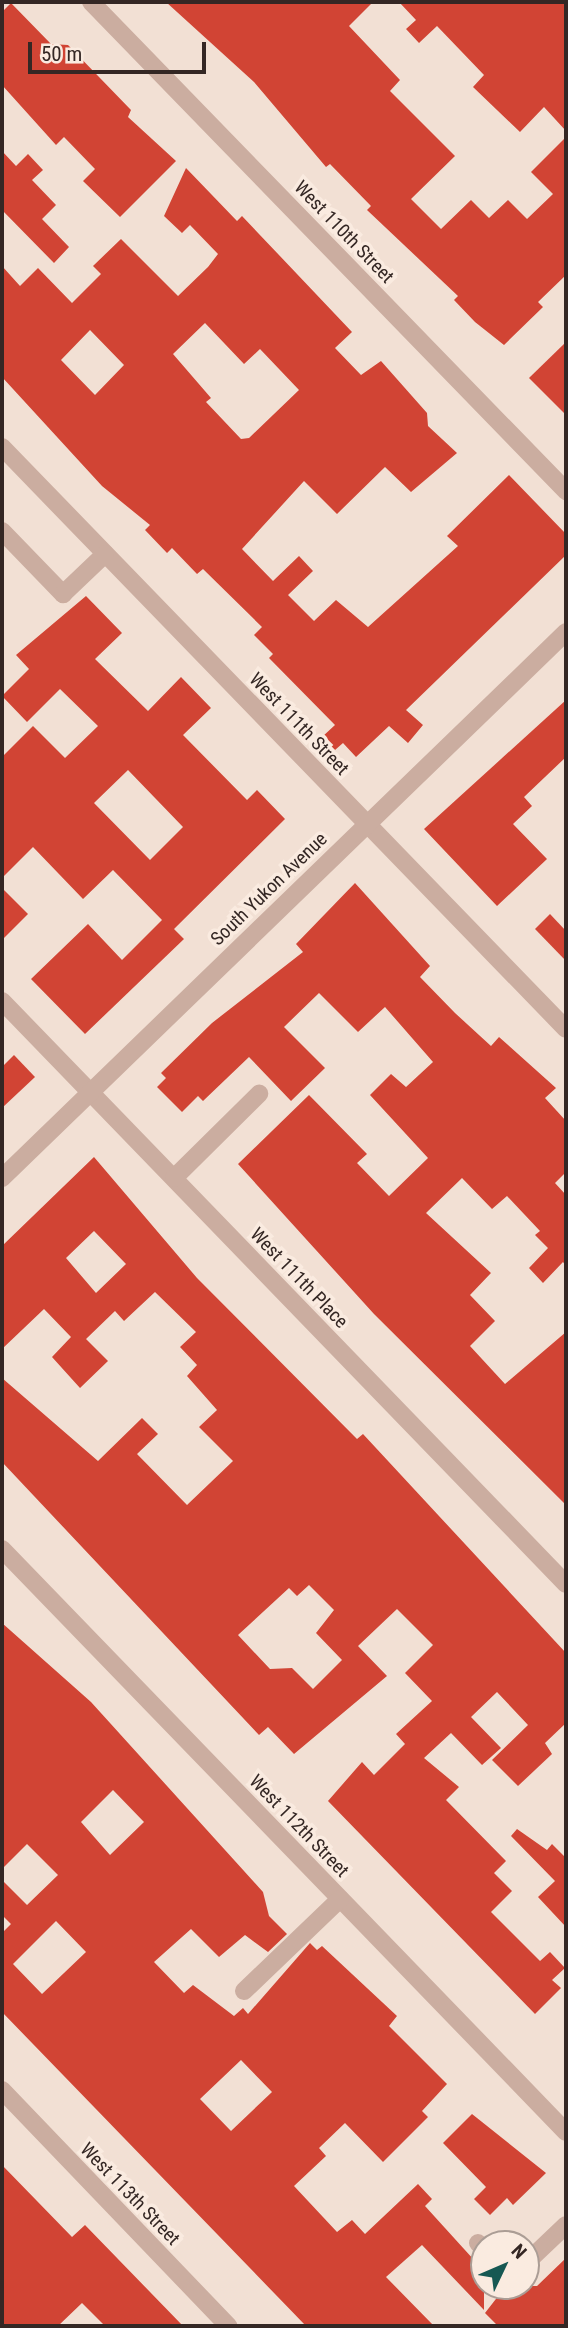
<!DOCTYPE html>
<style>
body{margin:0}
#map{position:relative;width:568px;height:2328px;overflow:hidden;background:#f2e0d4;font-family:"Roboto Condensed",sans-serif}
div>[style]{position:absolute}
.building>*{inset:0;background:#d14434}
.minor>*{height:18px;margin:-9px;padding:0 9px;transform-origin:9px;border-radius:9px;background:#cbada0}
span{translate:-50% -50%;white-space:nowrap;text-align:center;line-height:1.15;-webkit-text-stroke:7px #faebe0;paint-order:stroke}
.street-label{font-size:19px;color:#342724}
.frame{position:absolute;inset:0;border:4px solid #342724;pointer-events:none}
.north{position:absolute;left:470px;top:2230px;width:70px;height:70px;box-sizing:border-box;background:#faebe0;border:2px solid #ab9d95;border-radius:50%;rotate:46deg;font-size:19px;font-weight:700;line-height:28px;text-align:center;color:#342724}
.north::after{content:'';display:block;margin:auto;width:24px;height:32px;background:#165853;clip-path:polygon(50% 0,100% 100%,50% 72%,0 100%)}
.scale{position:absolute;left:28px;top:42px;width:178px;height:32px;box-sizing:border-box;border:4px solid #342724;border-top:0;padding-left:9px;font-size:21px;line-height:24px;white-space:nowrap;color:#342724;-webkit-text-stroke:5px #faebe0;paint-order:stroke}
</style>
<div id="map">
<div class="building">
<div style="clip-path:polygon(166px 2px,373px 2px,349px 26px,400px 80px,390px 91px,455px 156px,411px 199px,441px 229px,471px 200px,489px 218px,508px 200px,527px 219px,553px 194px,531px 172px,566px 137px,566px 275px,538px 302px,543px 307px,504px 345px,475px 322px,454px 300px,458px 296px,367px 210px,371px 206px,330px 164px,326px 167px,254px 82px)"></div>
<div style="clip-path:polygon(399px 2px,566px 2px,566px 131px,544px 107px,520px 132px,473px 87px,484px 75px,437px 26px,419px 43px,406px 29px,416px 20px)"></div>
<div style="clip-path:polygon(11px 3px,51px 44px,68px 45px,131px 110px,128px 117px,176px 161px,120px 217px,83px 181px,95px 169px,64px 137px,56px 145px,2px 85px,2px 12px)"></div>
<div style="clip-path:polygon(2px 151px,16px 166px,28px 154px,43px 170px,32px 180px,56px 205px,42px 219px,69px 247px,54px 263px,2px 210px)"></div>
<div style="clip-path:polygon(evenodd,186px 168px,237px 221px,242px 216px,352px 332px,335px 348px,361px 375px,381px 361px,427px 413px,428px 426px,457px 453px,411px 492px,385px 467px,337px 514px,304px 481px,242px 549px,273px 581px,299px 556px,313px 571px,288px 595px,314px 621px,336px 600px,368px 627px,458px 546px,447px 536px,509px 475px,566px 534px,566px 555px,406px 710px,423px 725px,408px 743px,389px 726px,356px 757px,343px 743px,335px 750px,322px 737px,335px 725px,269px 658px,273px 654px,254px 635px,262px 627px,203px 569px,197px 574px,172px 548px,167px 553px,145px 530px,150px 525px,102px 486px,2px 377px,2px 266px,20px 286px,38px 268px,72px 303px,101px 274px,93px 266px,121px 239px,178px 296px,208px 267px,218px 254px,190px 225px,182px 233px,164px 216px,186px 168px,205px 323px,244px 364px,260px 349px,299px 390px,249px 438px,241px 439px,206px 402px,211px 398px,173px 354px,205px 323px,186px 168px,90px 330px,124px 365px,95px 395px,61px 360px,90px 330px)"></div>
<div style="clip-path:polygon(566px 342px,566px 415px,529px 378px)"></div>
<div style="clip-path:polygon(evenodd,86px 596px,122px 633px,95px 659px,148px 711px,181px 677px,211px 708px,183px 735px,247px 800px,257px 790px,285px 819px,174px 929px,184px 939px,85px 1034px,31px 979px,88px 924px,122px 960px,162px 920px,113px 870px,83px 899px,33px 847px,2px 878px,2px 757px,33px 726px,65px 758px,98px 726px,60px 689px,27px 722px,2px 696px,29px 669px,16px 655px,86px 596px,128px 770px,183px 827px,150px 860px,94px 803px,128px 770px)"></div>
<div style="clip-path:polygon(566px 700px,566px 757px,524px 797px,532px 806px,513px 824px,547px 859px,497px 906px,424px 829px)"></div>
<div style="clip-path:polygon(355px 883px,430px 966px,420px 977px,455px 1013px,491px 1046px,499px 1037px,556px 1088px,545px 1098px,566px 1121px,566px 1172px,555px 1183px,566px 1195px,566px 1266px,563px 1262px,543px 1283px,529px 1268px,548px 1248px,535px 1235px,540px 1231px,507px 1196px,492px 1209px,462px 1178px,426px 1213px,491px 1273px,470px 1295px,495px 1321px,470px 1346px,505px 1384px,566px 1332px,566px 1505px,374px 1314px,238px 1164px,309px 1095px,367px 1154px,357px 1163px,389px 1196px,428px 1158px,370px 1095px,391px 1074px,406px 1087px,433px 1062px,385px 1007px,358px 1032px,319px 993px,284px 1027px,325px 1068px,291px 1101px,249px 1057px,203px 1101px,198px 1096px,182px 1112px,157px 1087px,166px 1078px,161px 1073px,212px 1023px,303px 952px,296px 944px)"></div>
<div style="clip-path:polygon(2px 888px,28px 914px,2px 940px)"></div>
<div style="clip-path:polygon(550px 914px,566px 931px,566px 961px,535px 929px)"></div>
<div style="clip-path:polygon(14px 1055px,35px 1077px,2px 1108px,2px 1067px)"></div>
<div style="clip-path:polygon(evenodd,94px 1157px,197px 1278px,357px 1439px,363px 1434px,566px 1653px,566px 1723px,545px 1743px,552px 1754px,518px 1786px,492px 1760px,528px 1725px,497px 1692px,471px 1717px,501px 1748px,482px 1765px,451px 1733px,424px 1758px,459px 1787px,446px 1800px,506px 1861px,494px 1873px,512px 1891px,491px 1912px,540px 1961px,550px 1952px,565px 1968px,552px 1980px,561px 1988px,535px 2014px,328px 1801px,362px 1762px,374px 1775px,405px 1744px,396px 1734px,432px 1701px,405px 1673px,433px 1645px,397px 1609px,358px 1646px,387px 1676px,294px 1754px,268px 1727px,259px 1735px,2px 1462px,2px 1378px,98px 1461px,142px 1418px,158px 1434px,137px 1454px,187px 1505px,233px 1461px,199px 1427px,217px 1410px,187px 1376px,197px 1365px,180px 1347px,196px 1332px,155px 1292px,124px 1321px,115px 1311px,86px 1339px,108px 1361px,80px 1388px,52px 1357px,71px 1337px,44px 1309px,2px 1349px,2px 1246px,94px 1157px,94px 1231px,126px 1264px,96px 1293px,66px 1258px,94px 1231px,94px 1157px,309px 1585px,334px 1610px,316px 1633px,342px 1660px,313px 1689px,292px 1668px,270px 1669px,238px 1635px,289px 1588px,297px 1596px,309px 1585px)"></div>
<div style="clip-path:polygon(evenodd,2px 1623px,91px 1702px,263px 1892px,269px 1916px,287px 1934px,268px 1952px,245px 1935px,219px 1957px,191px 1929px,154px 1962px,184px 1993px,193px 1985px,234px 2016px,243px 2008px,248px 2014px,310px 1943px,317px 1950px,322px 1946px,397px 2016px,389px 2026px,447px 2084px,422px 2111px,428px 2117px,383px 2162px,345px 2123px,319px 2148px,326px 2156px,294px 2186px,337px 2232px,352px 2220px,365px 2234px,418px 2184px,432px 2199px,425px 2206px,484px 2271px,484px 2310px,422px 2245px,386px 2277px,434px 2326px,306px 2326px,2px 2012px,2px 1933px,11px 1924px,2px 1915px,2px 1880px,27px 1905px,58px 1875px,27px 1844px,2px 1869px,2px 1623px,113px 1790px,144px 1822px,110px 1855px,81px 1822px,113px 1790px,2px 1623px,56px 1921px,86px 1952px,42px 1994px,13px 1964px,56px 1921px,2px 1623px,241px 2060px,272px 2092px,231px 2131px,200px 2099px,241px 2060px)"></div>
<div style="clip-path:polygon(517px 1829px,547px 1850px,552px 1844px,566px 1858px,566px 1927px,538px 1897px,555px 1881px,511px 1836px)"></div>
<div style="clip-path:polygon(472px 2114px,546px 2173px,513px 2205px,507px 2198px,490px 2215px,474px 2199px,486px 2187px,443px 2143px)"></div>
<div style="clip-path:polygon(2px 2165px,72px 2237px,85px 2225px,183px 2326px,105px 2326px,82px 2303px,58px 2326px,2px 2326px)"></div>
<div style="clip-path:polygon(566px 2258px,566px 2326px,498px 2326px,485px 2313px,506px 2286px,537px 2286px)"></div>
</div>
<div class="minor">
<div style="left:91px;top:2px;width:682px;rotate:45.83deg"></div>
<div style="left:2px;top:447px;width:810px;rotate:45.9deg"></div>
<div style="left:2px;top:531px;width:88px;rotate:45.9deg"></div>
<div style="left:63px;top:594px;width:58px;rotate:-43.6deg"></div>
<div style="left:2px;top:1001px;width:811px;rotate:45.95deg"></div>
<div style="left:2px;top:1178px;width:785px;rotate:-44.07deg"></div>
<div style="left:174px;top:1178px;width:120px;rotate:-44.7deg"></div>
<div style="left:2px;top:1549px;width:811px;rotate:45.95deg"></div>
<div style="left:244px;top:1991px;width:133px;rotate:-43.8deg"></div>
<div style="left:2px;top:2090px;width:327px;rotate:46.2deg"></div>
<div style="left:478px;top:2243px;width:8px;rotate:45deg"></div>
<div style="left:526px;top:2263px;width:55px;rotate:-43.5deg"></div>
</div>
<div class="street-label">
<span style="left:344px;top:232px;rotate:46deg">West 110th Street</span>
<span style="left:299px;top:724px;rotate:46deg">West 111th Street</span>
<span style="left:269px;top:889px;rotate:-44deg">South Yukon Avenue</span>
<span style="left:299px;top:1278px;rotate:46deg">West 111th Place</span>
<span style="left:299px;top:1826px;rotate:46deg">West 112th Street</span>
<span style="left:130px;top:2194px;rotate:46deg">West 113th Street</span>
</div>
<div class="frame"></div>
<div class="north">N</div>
<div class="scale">50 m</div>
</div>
